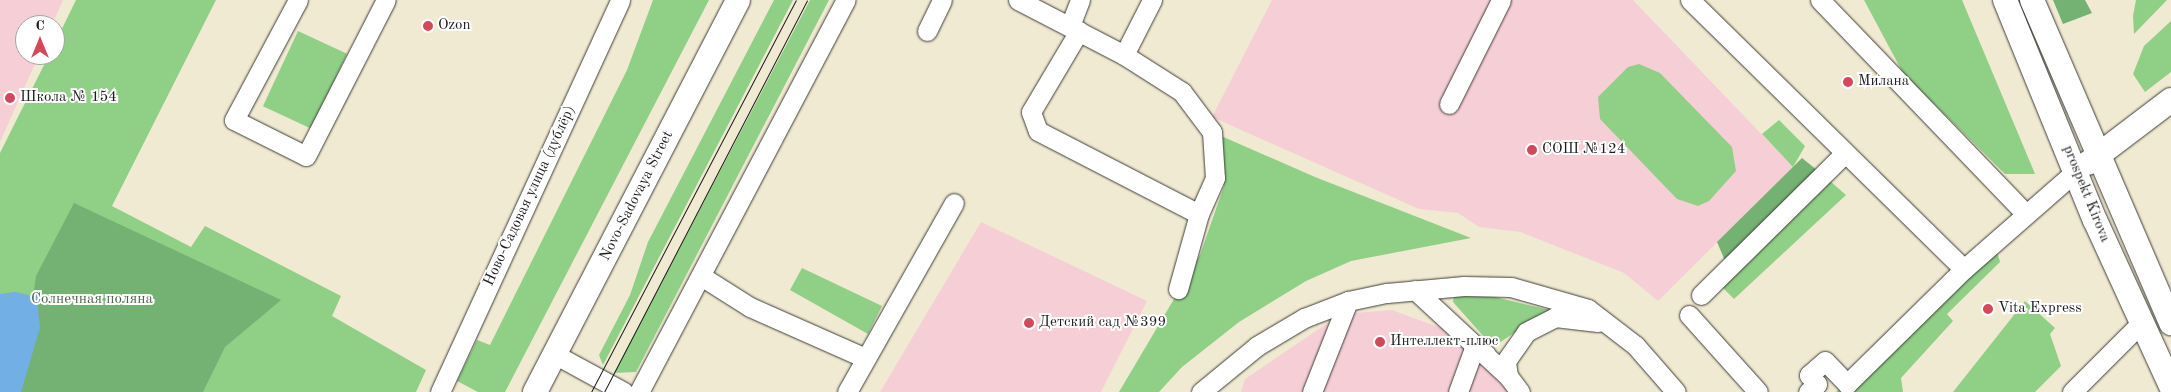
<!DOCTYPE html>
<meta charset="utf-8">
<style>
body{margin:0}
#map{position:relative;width:2171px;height:392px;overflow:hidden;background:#f1ead2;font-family:"Old Standard TT",serif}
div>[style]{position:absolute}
.built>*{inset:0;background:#f6cfd6}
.green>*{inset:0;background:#8fcf86;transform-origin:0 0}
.forest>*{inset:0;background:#73b273}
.water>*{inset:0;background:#71afe4}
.roads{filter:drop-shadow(0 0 1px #3c3b37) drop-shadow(0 0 1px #3c3b37)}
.minor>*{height:19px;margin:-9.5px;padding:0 9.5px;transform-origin:9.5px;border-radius:9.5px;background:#fff}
.major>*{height:24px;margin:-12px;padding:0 12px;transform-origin:12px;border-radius:12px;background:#fff}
.tram>*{height:1px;margin:-0.5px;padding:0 0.5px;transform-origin:0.5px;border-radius:0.5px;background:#1c1c1c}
.dots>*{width:14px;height:14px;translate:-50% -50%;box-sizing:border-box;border:2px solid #fff;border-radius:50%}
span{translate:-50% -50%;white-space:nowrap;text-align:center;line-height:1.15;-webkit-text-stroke:4px #fff;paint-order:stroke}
.poi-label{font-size:15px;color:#1c1c1c}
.left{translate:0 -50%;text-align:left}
.street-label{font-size:15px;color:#1c1c1c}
.park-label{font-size:15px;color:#4a6446}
.north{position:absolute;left:15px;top:15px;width:50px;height:50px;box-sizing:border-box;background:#fff;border:1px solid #a4a4a4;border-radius:50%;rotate:0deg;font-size:14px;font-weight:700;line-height:20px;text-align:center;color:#1c1c1c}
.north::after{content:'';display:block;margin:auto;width:18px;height:22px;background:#d1495b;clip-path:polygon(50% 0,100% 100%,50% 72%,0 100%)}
</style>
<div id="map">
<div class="built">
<div style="clip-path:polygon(0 0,63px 0,52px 25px,25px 25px,25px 55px,39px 55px,0 142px)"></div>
<div style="clip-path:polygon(1272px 0,1633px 0,1793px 167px,1658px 301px,1624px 273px,1520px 232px,1479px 227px,1458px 213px,1419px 209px,1212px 117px)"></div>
<div style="clip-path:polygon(981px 222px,1147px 301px,1101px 392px,880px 392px)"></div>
<div style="clip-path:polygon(1392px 310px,1457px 334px,1508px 392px,1241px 392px,1245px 379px,1341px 314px)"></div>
</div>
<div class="green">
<div style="clip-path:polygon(76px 0,216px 0,112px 206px,191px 247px,205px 226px,341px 296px,332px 316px,426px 370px,416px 392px,0 392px,0 153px,49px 55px,55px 55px,55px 43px)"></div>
<div style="clip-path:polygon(653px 0,709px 0,505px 392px,478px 392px,457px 381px,477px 340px,490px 345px,627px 70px)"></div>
<div style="clip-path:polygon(774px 0,793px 0,603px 365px,599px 355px,630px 295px,648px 242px)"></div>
<div style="clip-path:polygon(810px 0,829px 0,636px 372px,614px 373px)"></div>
<div style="clip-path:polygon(1864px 0,1962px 0,2035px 174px,2005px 174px,1903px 73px)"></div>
<div style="clip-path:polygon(2136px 0,2167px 0,2134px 34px,2133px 16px)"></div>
<div style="clip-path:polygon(2171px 21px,2171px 72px,2145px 92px,2133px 74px,2144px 46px)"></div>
<div style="left:298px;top:31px;width:54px;height:83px;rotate:25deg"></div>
<div style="clip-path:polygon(1639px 64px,1660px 73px,1732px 147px,1736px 171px,1709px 201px,1698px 206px,1677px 199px,1600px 119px,1598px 97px,1628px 67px)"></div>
<div style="clip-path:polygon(1779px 120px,1805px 146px,1793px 167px,1762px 134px)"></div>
<div style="clip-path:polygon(1212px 132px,1315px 177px,1471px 238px,1351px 261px,1306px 281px,1239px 322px,1182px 367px,1159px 392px,1119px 392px,1200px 255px,1224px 186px)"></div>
<div style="clip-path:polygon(1823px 175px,1846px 195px,1734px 299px,1720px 285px)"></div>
<div style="clip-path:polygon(1994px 240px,2000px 262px,1947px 314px,1953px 321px,1901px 378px,1903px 392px,1836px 392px)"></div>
<div style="clip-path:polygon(802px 268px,882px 306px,868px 334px,790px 290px)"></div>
<div style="clip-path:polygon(1455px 289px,1478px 293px,1600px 322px,1529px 323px,1493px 347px,1453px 302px)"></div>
<div style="clip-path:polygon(2025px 301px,2055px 328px,2050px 334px,2061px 366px,2035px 392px,1953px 392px)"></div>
</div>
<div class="forest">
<div style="clip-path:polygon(2053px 0,2085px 0,2092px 13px,2063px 24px)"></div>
<div style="clip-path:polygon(1802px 158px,1823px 175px,1729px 270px,1717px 242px)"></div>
<div style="clip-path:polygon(74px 203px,281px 300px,225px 347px,203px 392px,20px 392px,36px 276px)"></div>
</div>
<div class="water">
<div style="clip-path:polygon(15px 292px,37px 297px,40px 328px,21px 392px,0 392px,0 294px)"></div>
</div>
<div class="roads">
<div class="minor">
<div style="left:298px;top:0;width:136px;rotate:118.1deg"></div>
<div style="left:234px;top:120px;width:80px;rotate:26.6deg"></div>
<div style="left:306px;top:156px;width:175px;rotate:-62.9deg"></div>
<div style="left:1018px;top:0;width:119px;rotate:27.4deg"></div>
<div style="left:1124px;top:55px;width:69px;rotate:32.5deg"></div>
<div style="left:1182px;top:92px;width:50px;rotate:53.1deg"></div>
<div style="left:1212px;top:132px;width:46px;rotate:86.3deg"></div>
<div style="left:1215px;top:178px;width:39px;rotate:114deg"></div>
<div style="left:1199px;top:214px;width:78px;rotate:105.6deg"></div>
<div style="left:1690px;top:0;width:384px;rotate:44.5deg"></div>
<div style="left:1820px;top:0;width:294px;rotate:46.1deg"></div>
<div style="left:1070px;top:26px;width:28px;rotate:-69deg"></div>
<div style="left:927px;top:31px;width:34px;rotate:-64deg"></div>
<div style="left:1079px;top:31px;width:94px;rotate:120.7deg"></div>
<div style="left:1031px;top:112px;width:20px;rotate:70deg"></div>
<div style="left:1038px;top:131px;width:181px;rotate:27.3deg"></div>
<div style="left:1124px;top:55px;width:62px;rotate:-63deg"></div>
<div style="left:1449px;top:104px;width:116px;rotate:-63.4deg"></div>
<div style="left:701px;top:276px;width:58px;rotate:32.3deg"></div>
<div style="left:750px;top:307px;width:126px;rotate:23.9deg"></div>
<div style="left:1415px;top:290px;width:127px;rotate:42.8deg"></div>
<div style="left:1701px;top:295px;width:201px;rotate:-44.6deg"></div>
<div style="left:1689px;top:315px;width:103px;rotate:48.1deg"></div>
<div style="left:556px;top:355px;width:77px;rotate:28.6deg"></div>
<div style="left:440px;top:392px;width:431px;rotate:-65.3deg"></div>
<div style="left:639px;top:392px;width:443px;rotate:-62.2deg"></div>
<div style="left:847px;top:392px;width:217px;rotate:-60.5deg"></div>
<div style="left:1201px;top:392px;width:72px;rotate:-39.4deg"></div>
<div style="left:1257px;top:346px;width:55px;rotate:-30.8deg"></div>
<div style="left:1304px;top:318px;width:47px;rotate:-21.1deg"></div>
<div style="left:1348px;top:301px;width:40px;rotate:-12deg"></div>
<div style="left:1387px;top:293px;width:77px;rotate:-5.2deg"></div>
<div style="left:1464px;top:286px;width:47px;rotate:1.2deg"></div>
<div style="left:1511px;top:287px;width:80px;rotate:15.9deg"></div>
<div style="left:1588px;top:309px;width:59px;rotate:37.5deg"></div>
<div style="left:1635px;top:345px;width:62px;rotate:48.9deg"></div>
<div style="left:1312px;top:392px;width:98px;rotate:-68.4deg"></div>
<div style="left:1458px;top:392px;width:44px;rotate:-69.9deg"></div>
<div style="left:1473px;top:351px;width:13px;rotate:13deg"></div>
<div style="left:1520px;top:392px;width:20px;rotate:-127deg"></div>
<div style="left:1508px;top:376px;width:15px;rotate:-98deg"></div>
<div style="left:1506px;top:361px;width:35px;rotate:-55deg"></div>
<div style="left:1526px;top:332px;width:33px;rotate:-27deg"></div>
<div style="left:1555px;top:317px;width:43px;rotate:6.6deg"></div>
<div style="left:1808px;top:392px;width:12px;rotate:-42deg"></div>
<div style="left:1817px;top:384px;width:12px;rotate:-132deg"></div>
<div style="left:1809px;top:375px;width:21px;rotate:-41deg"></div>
<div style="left:1825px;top:361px;width:32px;rotate:46deg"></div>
<div style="left:1847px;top:384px;width:164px;rotate:-44.5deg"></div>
<div style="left:1964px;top:269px;width:149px;rotate:-41.2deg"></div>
<div style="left:2072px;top:392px;width:99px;rotate:-45deg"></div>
</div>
<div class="major">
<div style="left:2005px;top:0;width:238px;rotate:67.8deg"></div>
<div style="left:2095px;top:220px;width:183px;rotate:65.4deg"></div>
<div style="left:2032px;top:0;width:352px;rotate:66.7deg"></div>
<div style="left:2088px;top:163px;width:104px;rotate:-37.2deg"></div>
<div style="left:535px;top:392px;width:441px;rotate:-62.6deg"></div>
</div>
</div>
<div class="tram">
<div style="left:591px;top:392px;width:442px;rotate:-62.4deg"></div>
<div style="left:604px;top:392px;width:441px;rotate:-62.6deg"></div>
</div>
<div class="dots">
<div style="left:428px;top:26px;background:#d1495b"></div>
<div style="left:1848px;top:82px;background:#d1495b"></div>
<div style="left:10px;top:98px;background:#d1495b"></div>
<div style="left:1532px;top:150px;background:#d1495b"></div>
<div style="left:1988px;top:309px;background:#d1495b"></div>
<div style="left:1029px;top:323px;background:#d1495b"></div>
<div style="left:1380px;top:342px;background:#d1495b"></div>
</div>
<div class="poi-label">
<span class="left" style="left:438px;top:26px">Ozon</span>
<span class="left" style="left:1858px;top:82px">Милана</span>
<span class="left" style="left:20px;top:98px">Школа № 154</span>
<span class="left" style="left:1542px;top:150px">СОШ №124</span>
<span class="left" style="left:1998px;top:309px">Vita Express</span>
<span class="left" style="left:1039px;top:323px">Детский сад №399</span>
<span class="left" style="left:1390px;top:342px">Интеллект-плюс</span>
</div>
<div class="street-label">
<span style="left:2086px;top:194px;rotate:68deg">prospekt Kirova</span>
<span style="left:530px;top:196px;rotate:-65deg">Ново-Садовая улица (дублёр)</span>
<span style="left:637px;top:196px;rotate:-63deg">Novo-Sadovaya Street</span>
</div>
<div class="park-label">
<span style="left:92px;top:300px">Солнечная поляна</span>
</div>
<div class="north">С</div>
</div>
